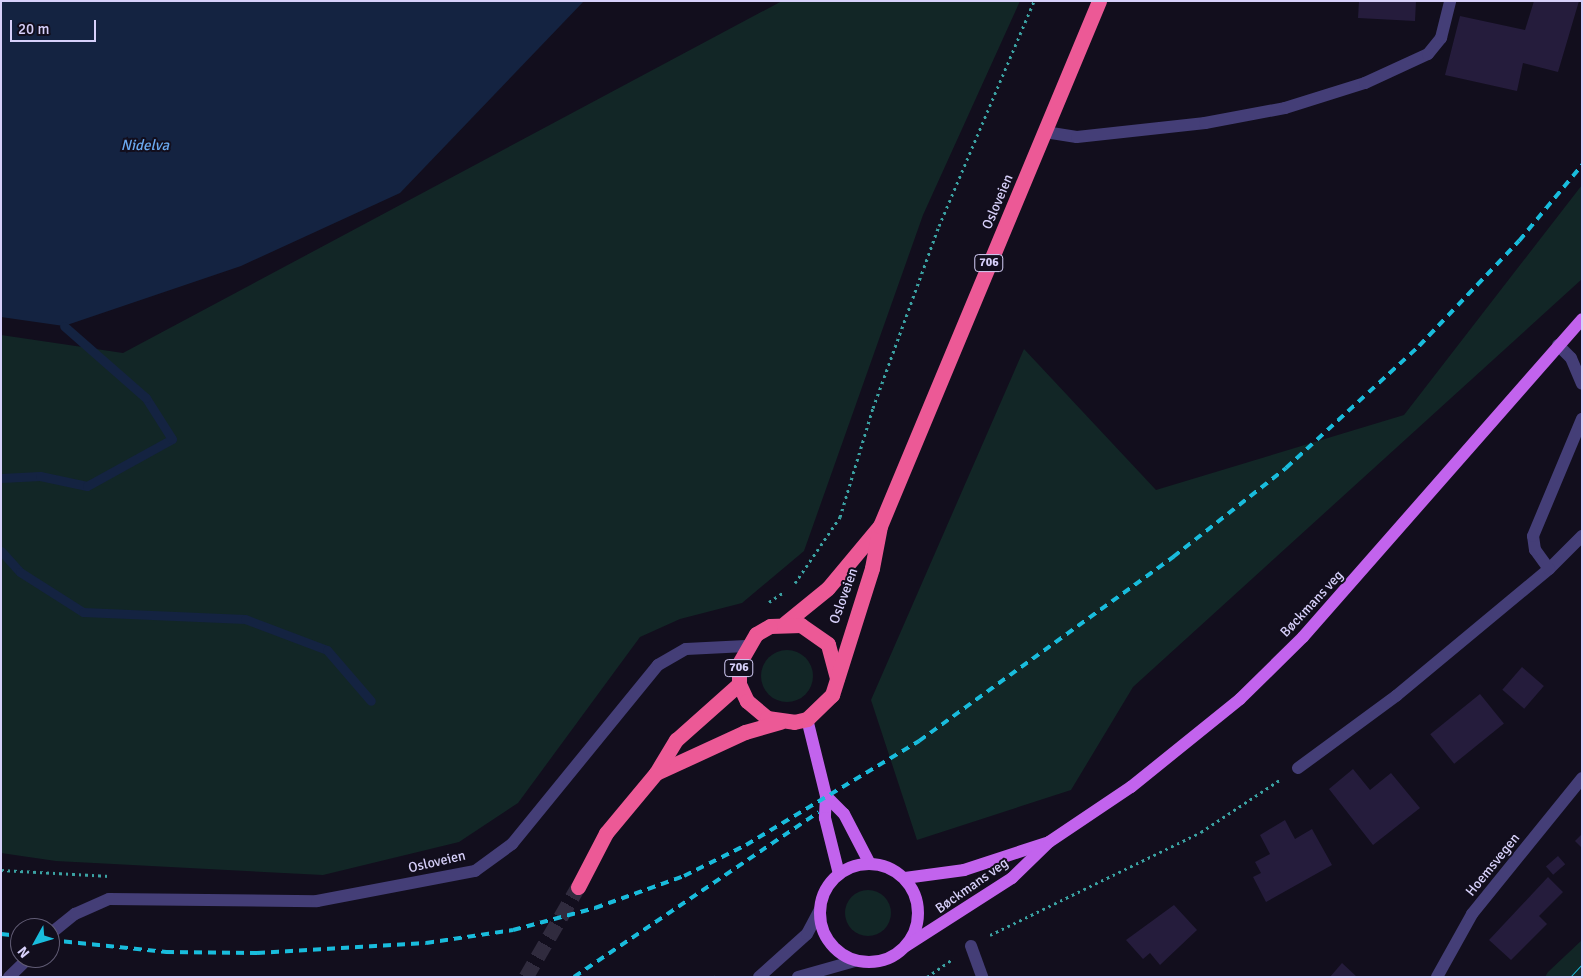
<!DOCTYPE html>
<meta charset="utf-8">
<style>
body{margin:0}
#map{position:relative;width:1583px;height:978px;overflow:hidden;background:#120e1d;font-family:Signika,sans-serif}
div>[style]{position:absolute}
.green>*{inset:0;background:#122626}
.round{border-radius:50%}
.water>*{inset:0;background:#142341}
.stream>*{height:9px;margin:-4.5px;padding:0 4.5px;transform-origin:4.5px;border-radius:4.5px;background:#142341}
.building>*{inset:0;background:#251c3c;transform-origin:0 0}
.highway-tunnel>*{height:15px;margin-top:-7.5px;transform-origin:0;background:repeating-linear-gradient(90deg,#302b3e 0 15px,transparent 0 23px)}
.path>*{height:3px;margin-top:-1.5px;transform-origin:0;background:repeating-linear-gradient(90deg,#3ba2a3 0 2.5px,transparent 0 6.5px)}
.minor>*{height:12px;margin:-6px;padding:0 6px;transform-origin:6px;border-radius:6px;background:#443e77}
.major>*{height:12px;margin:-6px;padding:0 6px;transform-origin:6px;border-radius:6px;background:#c263ed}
.major>.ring{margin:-6px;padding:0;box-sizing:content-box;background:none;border:12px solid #c263ed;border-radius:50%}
.highway>*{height:15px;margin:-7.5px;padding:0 7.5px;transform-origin:7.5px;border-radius:7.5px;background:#ec5996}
.tram>*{height:1px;margin:-0.5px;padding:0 0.5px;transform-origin:0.5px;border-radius:0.5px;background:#19bcdc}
.rail>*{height:4px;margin-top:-2px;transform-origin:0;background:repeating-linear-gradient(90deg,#19bcdc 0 8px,transparent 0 14px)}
span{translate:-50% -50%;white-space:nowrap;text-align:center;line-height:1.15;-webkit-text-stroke:4px #120e1d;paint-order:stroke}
.shield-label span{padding:1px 4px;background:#120e1d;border:1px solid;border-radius:4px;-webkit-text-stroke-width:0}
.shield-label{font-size:12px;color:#d7d0fa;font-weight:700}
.street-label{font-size:14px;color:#d7d0fa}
.water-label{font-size:15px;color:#6aa8ee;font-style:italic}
.frame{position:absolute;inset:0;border:2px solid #d7d0fa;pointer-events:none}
.north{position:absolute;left:10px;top:918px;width:50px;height:50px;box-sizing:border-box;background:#120e1d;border:1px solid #615c75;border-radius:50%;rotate:231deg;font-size:14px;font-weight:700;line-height:20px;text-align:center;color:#d7d0fa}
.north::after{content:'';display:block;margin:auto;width:18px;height:22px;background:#19bcdc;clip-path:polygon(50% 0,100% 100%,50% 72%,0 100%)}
.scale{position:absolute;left:10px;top:20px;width:86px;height:22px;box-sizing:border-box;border:2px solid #d7d0fa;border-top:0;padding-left:6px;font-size:15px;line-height:18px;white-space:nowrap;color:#d7d0fa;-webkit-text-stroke:4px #120e1d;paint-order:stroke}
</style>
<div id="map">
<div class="green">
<div style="clip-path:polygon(782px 1px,1020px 1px,923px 215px,804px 551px,742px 603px,680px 619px,640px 637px,518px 803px,459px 842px,323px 875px,56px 861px,1px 853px,1px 335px,123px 353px)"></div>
<div style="clip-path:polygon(1582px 185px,1582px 279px,1133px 687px,1071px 790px,917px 840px,871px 700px,1024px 349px,1156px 490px,1404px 415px)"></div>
<div class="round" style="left:761px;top:650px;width:52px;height:52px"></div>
<div class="round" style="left:845px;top:890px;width:46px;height:46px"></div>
<div style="clip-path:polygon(1582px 940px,1582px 977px,1545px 977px,1548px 972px)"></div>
</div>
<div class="water">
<div style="clip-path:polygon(1px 1px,584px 1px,400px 193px,241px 266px,64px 326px,1px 317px)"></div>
</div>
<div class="stream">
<div style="left:1px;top:478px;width:39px;rotate:-3deg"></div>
<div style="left:40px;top:476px;width:48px;rotate:12deg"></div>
<div style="left:87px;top:486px;width:97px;rotate:-28.9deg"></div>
<div style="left:172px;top:439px;width:49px;rotate:-122.4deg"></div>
<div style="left:146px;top:398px;width:109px;rotate:-138.7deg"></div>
<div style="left:1px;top:551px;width:28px;rotate:48deg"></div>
<div style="left:20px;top:572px;width:75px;rotate:32.4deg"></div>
<div style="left:83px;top:612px;width:162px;rotate:2.5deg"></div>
<div style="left:245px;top:619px;width:88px;rotate:20.7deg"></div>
<div style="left:327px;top:650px;width:67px;rotate:49.2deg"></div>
</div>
<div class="building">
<div style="clip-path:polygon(1359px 1px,1416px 1px,1415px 21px,1358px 18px)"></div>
<div style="clip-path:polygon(1534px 1px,1579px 1px,1558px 72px,1523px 63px,1517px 91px,1445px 75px,1460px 16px,1525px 30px)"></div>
<div style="left:1522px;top:667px;width:29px;height:30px;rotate:41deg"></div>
<div style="left:1480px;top:694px;width:38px;height:64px;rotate:51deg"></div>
<div style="clip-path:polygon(1353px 769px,1370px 790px,1391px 773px,1420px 808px,1373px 845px,1329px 789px)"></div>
<div style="clip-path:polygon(1285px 820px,1295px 839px,1312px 829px,1332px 865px,1266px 902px,1253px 877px,1261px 873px,1255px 862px,1270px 854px,1260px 835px)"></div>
<div style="clip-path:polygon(1582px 834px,1582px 848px,1575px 841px)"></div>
<div style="left:1558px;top:856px;width:11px;height:16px;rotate:49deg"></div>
<div style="clip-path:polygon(1548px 877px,1563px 892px,1539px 916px,1547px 924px,1511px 960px,1489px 940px)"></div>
<div style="clip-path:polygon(1174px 905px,1197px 930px,1160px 965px,1150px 953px,1143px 959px,1126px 940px)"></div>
<div style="clip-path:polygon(1342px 963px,1357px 977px,1330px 977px)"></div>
</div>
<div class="highway-tunnel">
<div style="left:526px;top:977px;width:104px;rotate:-60deg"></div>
</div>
<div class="path">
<div style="left:795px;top:583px;width:80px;rotate:-55.7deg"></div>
<div style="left:840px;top:517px;width:114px;rotate:-73.2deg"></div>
<div style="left:873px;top:408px;width:194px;rotate:-70.1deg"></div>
<div style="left:939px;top:226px;width:244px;rotate:-67.1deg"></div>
<div style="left:769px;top:602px;width:18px;rotate:-34deg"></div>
<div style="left:1px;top:870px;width:109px;rotate:3.2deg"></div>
<div style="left:990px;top:935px;width:235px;rotate:-26deg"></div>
<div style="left:1201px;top:832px;width:96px;rotate:-33.5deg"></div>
<div style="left:715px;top:977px;width:1px;rotate:-45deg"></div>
<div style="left:927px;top:977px;width:32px;rotate:-35deg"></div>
</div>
<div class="minor">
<div style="left:1045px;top:132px;width:32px;rotate:9deg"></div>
<div style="left:1077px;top:137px;width:129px;rotate:-6.2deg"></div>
<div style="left:1205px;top:123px;width:81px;rotate:-10.6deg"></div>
<div style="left:1285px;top:108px;width:84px;rotate:-17.4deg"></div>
<div style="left:1365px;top:83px;width:69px;rotate:-24.7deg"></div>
<div style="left:1428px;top:54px;width:21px;rotate:-51deg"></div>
<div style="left:1441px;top:38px;width:38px;rotate:-76deg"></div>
<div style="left:1558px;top:345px;width:18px;rotate:45deg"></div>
<div style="left:1571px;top:358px;width:28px;rotate:67deg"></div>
<div style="left:1549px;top:569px;width:47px;rotate:-45deg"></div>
<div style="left:1298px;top:768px;width:122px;rotate:-36.3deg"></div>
<div style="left:1396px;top:696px;width:199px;rotate:-39.7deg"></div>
<div style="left:1549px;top:569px;width:24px;rotate:-126deg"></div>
<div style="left:1535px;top:550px;width:14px;rotate:-98deg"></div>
<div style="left:1533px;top:536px;width:127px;rotate:-67.3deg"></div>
<div style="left:50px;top:934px;width:32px;rotate:-39deg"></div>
<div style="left:75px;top:914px;width:37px;rotate:-24deg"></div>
<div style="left:109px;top:899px;width:208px;rotate:0.6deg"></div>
<div style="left:317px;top:901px;width:161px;rotate:-10.8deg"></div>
<div style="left:475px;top:871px;width:46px;rotate:-36.1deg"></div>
<div style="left:512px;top:844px;width:231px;rotate:-50.8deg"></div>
<div style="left:658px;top:665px;width:32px;rotate:-30deg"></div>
<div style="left:686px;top:649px;width:60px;rotate:-2.9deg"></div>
<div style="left:971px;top:946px;width:33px;rotate:70deg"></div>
<div style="left:9px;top:977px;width:28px;rotate:-44deg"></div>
<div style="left:759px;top:977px;width:64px;rotate:-41.9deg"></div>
<div style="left:807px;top:934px;width:27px;rotate:-62deg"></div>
<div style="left:798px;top:977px;width:59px;rotate:-15.7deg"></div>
<div style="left:1437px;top:977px;width:72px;rotate:-60.9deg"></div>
<div style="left:1472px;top:914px;width:175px;rotate:-51deg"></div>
</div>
<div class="major">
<div style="left:807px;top:719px;width:79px;rotate:76.1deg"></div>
<div style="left:826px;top:796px;width:22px;rotate:93deg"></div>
<div style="left:825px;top:818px;width:58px;rotate:76deg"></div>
<div style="left:826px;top:796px;width:25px;rotate:45deg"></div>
<div style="left:844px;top:814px;width:56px;rotate:62.5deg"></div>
<div class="ring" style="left:820px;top:864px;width:86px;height:86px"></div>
<div style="left:905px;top:878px;width:60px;rotate:-7.7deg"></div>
<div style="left:964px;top:870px;width:86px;rotate:-18.2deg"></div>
<div style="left:906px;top:946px;width:126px;rotate:-32.7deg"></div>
<div style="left:1012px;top:878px;width:52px;rotate:-44.2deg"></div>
<div style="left:1049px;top:842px;width:99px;rotate:-33.9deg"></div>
<div style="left:1131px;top:787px;width:140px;rotate:-38.9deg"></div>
<div style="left:1240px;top:699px;width:88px;rotate:-44.5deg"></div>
<div style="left:1303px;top:637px;width:423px;rotate:-48.7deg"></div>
</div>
<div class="highway">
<div style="left:785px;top:623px;width:55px;rotate:-39.1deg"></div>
<div style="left:828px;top:588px;width:80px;rotate:-50.1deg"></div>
<div style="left:837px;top:678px;width:35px;rotate:-105deg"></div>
<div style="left:828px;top:644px;width:33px;rotate:-145deg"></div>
<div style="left:801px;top:625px;width:31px;rotate:178deg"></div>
<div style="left:770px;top:626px;width:16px;rotate:150deg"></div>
<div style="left:756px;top:634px;width:34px;rotate:120deg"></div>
<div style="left:739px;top:664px;width:20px;rotate:90deg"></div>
<div style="left:739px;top:684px;width:19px;rotate:65deg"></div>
<div style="left:747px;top:701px;width:26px;rotate:40deg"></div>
<div style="left:767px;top:718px;width:27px;rotate:8deg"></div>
<div style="left:794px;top:722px;width:13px;rotate:-13deg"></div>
<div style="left:807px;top:719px;width:35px;rotate:-44deg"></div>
<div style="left:832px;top:695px;width:133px;rotate:-72.5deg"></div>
<div style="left:872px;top:568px;width:43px;rotate:-79.2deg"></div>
<div style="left:880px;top:526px;width:569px;rotate:-67.36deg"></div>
<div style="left:656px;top:773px;width:98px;rotate:-24.7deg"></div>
<div style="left:745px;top:732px;width:36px;rotate:-16deg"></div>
<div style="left:578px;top:887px;width:61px;rotate:-62.6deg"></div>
<div style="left:606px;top:833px;width:78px;rotate:-50.2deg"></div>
<div style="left:656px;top:773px;width:39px;rotate:-59deg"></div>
<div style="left:676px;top:740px;width:84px;rotate:-41.6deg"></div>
</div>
<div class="tram">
<div style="left:1570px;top:977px;width:18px;rotate:-47deg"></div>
</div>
<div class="rail">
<div style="left:1px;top:934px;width:19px;rotate:6deg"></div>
<div style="left:50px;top:940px;width:117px;rotate:5.9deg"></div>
<div style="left:166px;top:952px;width:91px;rotate:0.6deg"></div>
<div style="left:257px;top:953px;width:169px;rotate:-3.4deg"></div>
<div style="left:426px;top:943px;width:88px;rotate:-8.5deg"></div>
<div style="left:513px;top:930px;width:85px;rotate:-15deg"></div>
<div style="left:595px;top:908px;width:95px;rotate:-19.8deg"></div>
<div style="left:684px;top:876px;width:69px;rotate:-26.6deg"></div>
<div style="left:746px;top:845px;width:202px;rotate:-31deg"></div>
<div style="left:919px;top:741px;width:314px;rotate:-35.9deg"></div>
<div style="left:1173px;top:557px;width:144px;rotate:-38.2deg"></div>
<div style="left:1286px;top:468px;width:180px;rotate:-42.5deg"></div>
<div style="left:1419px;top:346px;width:145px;rotate:-46.4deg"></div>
<div style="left:1519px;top:241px;width:99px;rotate:-50.3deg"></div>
<div style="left:574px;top:977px;width:295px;rotate:-34deg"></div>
</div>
<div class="shield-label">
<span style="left:989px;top:263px">706</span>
<span style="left:739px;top:668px">706</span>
</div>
<div class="street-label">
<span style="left:998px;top:202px;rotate:-67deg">Osloveien</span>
<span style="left:844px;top:596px;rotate:-70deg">Osloveien</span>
<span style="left:1312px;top:604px;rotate:-47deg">Bøckmans veg</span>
<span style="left:437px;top:862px;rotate:-13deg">Osloveien</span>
<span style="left:1493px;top:865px;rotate:-51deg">Hoemsvegen</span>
<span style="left:972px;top:886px;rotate:-35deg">Bøckmans veg</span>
</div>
<div class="water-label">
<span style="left:145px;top:146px">Nidelva</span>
</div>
<div class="frame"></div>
<div class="north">N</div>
<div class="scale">20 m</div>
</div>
